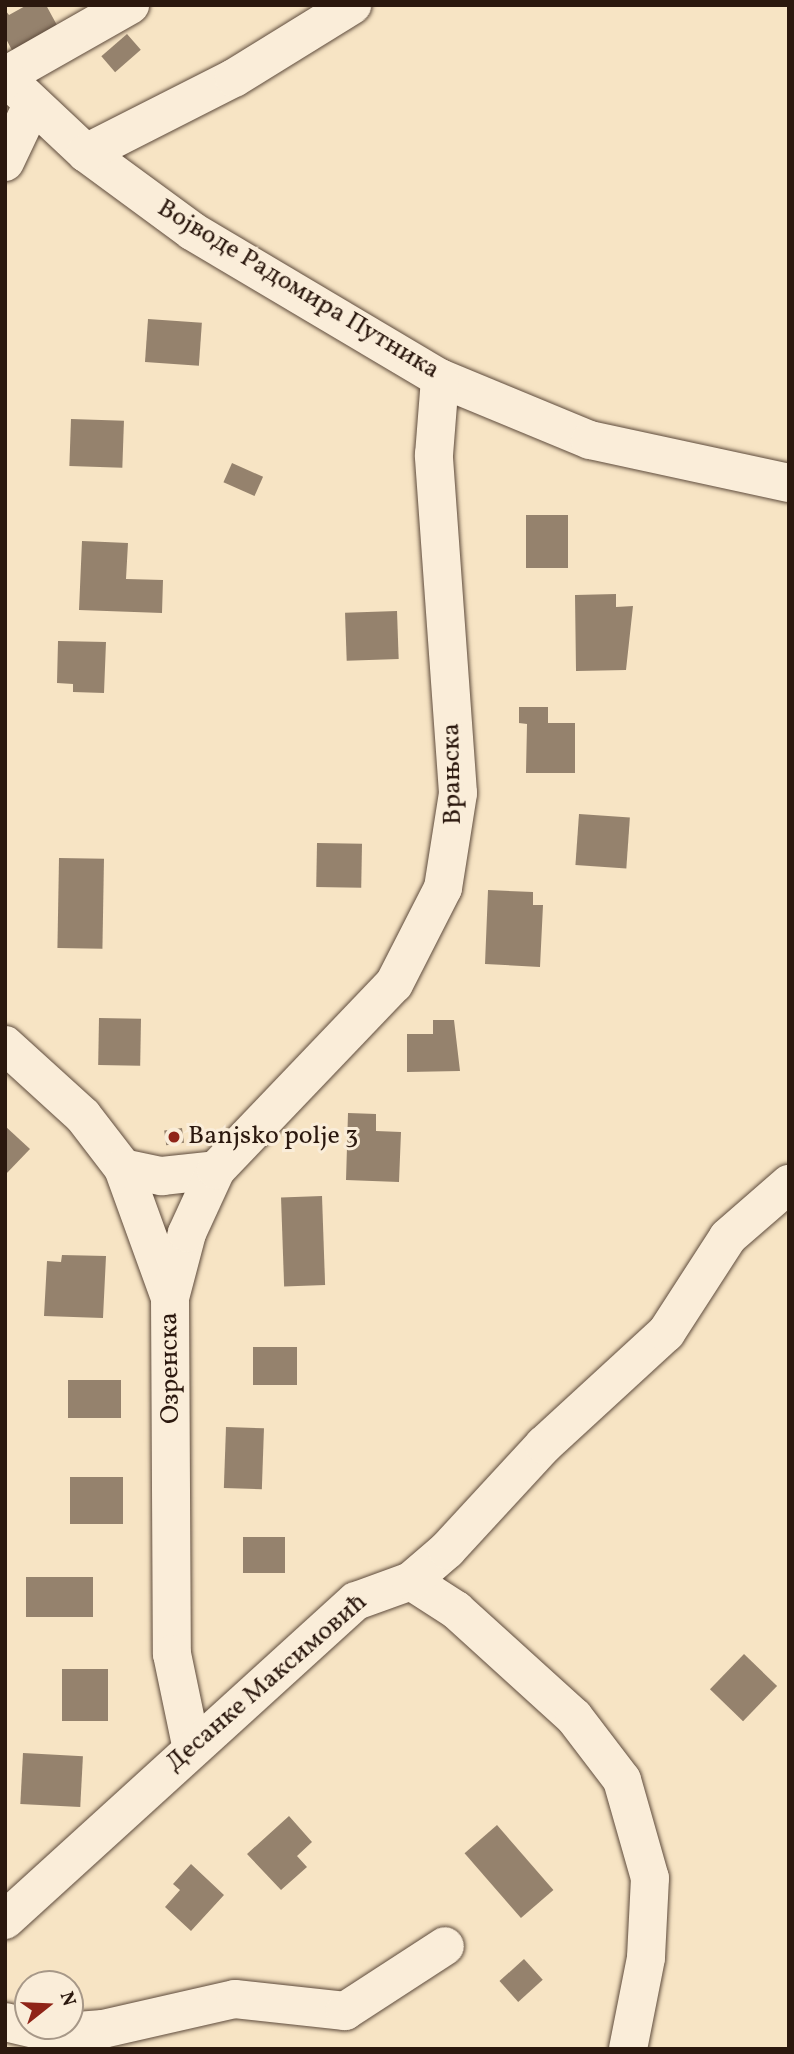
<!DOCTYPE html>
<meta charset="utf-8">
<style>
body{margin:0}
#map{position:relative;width:794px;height:2054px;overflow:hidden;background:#f7e4c4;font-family:Vollkorn,serif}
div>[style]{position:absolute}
.building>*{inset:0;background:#95826d;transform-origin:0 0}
.roads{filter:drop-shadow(0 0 2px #5e4b3c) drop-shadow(0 0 2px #5e4b3c)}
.minor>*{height:38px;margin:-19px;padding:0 19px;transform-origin:19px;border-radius:19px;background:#faedd9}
.dots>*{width:19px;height:19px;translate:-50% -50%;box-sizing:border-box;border:4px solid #faedd9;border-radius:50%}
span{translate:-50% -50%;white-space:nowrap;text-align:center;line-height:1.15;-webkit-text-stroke:6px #faedd9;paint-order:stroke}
.street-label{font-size:26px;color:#2b180e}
.poi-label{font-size:26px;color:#2b180e}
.left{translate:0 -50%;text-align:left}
.frame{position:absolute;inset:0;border:7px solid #2b180e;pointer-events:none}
.north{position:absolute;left:14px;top:1970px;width:70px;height:70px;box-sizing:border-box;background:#faedd9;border:2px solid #a79888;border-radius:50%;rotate:72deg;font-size:19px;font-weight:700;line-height:28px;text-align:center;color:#2b180e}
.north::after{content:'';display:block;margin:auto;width:24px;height:32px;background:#8f2418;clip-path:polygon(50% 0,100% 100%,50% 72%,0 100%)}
</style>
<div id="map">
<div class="building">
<div style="clip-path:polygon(27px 5px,46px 5px,58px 27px,13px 52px,5px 37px,5px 10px,9px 15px)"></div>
<div style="left:127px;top:34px;width:21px;height:34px;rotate:49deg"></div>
<div style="left:148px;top:319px;width:54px;height:43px;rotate:4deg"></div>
<div style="left:71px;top:419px;width:53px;height:47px;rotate:2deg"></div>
<div style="left:232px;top:463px;width:34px;height:21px;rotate:24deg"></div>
<div style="left:568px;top:515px;width:53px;height:42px;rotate:90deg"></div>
<div style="clip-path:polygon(82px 541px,128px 543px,126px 579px,163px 580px,162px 613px,79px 610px)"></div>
<div style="clip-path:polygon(616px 594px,616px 607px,633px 606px,626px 670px,576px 671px,575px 595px)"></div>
<div style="left:397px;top:611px;width:48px;height:52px;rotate:88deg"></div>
<div style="clip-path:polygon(58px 641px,106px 642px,104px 693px,73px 692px,73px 684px,57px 683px)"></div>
<div style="clip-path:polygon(519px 707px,548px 707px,548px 723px,575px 723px,575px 773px,526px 773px,527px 724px,519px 723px)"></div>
<div style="left:579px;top:814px;width:51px;height:51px;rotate:4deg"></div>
<div style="left:317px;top:843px;width:45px;height:44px;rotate:1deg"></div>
<div style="left:59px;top:858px;width:45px;height:90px;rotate:1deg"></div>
<div style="clip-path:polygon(488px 890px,533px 892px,533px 905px,543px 905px,540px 967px,485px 964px)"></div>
<div style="left:99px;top:1018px;width:42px;height:47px;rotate:1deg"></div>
<div style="clip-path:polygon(433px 1020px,454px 1020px,460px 1071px,407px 1072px,407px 1034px,433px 1034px)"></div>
<div style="clip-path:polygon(348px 1113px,376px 1114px,376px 1131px,401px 1132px,399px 1182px,346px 1180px)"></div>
<div style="clip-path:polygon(5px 1126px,30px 1149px,5px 1175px)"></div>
<div style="left:182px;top:1128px;width:15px;height:18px;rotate:82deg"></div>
<div style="left:322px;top:1196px;width:89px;height:41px;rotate:88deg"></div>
<div style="clip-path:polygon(62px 1255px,106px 1256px,103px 1318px,44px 1316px,47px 1261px,61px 1262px)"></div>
<div style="left:297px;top:1347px;width:38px;height:44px;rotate:90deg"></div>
<div style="left:68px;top:1380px;width:53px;height:38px"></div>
<div style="left:226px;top:1427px;width:38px;height:61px;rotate:2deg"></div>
<div style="left:70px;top:1477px;width:53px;height:47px"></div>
<div style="left:243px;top:1537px;width:42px;height:36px"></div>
<div style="left:26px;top:1577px;width:67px;height:40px"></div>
<div style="left:744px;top:1654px;width:46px;height:49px;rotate:44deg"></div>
<div style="left:62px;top:1669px;width:46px;height:52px"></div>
<div style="left:23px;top:1753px;width:60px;height:51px;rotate:3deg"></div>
<div style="clip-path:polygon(289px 1816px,312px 1842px,297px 1856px,307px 1867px,281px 1890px,247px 1854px)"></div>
<div style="left:497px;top:1825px;width:86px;height:43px;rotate:49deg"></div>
<div style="clip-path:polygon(191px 1864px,224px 1895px,191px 1931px,165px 1907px,180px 1890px,173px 1884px)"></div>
<div style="left:524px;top:1959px;width:28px;height:33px;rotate:48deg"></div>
</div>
<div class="roads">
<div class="minor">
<div style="left:5px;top:76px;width:144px;rotate:-29.6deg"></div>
<div style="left:5px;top:77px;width:111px;rotate:43.2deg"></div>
<div style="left:86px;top:153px;width:132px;rotate:36.3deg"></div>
<div style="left:192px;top:231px;width:288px;rotate:30.7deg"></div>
<div style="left:440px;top:378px;width:162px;rotate:22.5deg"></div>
<div style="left:590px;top:440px;width:204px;rotate:12.2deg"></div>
<div style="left:86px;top:153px;width:166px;rotate:-26.9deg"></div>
<div style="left:234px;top:78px;width:139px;rotate:-31.7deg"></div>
<div style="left:5px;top:162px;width:63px;rotate:-64.7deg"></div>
<div style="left:5px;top:1045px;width:105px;rotate:42.3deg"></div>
<div style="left:83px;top:1116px;width:66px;rotate:52.4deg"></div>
<div style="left:123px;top:1168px;width:138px;rotate:70.1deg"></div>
<div style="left:170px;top:1298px;width:356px;rotate:89.7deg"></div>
<div style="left:172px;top:1654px;width:93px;rotate:78.2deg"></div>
<div style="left:123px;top:1168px;width:40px;rotate:12deg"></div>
<div style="left:162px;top:1176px;width:54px;rotate:-6.3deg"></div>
<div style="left:170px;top:1298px;width:67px;rotate:-75.3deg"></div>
<div style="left:187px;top:1233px;width:69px;rotate:-65.3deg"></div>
<div style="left:216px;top:1170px;width:257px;rotate:-46.3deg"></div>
<div style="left:394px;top:984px;width:108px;rotate:-63deg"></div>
<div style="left:443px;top:888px;width:96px;rotate:-81deg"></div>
<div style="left:458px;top:793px;width:339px;rotate:-94.1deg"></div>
<div style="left:434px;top:455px;width:77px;rotate:-85.5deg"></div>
<div style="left:411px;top:1581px;width:54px;rotate:32.8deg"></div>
<div style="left:456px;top:1610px;width:159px;rotate:42.2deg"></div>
<div style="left:574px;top:1717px;width:79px;rotate:52.7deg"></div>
<div style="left:622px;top:1780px;width:102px;rotate:74.1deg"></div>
<div style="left:650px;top:1878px;width:80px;rotate:92.9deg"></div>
<div style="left:646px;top:1958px;width:93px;rotate:101.2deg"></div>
<div style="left:5px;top:1920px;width:474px;rotate:-42.3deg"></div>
<div style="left:356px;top:1601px;width:59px;rotate:-20deg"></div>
<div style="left:411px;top:1581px;width:48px;rotate:-40.7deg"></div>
<div style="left:447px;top:1550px;width:143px;rotate:-47.3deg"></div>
<div style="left:544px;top:1445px;width:166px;rotate:-42.6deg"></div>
<div style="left:666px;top:1333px;width:114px;rotate:-57.1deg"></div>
<div style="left:728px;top:1237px;width:81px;rotate:-41deg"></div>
<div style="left:5px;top:2022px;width:48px;rotate:13.2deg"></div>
<div style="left:52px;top:2033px;width:51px;rotate:-4.5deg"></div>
<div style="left:103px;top:2029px;width:135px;rotate:-12.8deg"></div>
<div style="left:235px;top:1999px;width:111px;rotate:6.2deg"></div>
<div style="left:345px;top:2011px;width:119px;rotate:-33deg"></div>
</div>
</div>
<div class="dots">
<div style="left:174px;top:1137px;background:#8f2418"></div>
</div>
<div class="street-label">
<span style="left:298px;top:290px;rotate:31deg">Војводе Радомира Путника</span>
<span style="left:453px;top:774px;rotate:-91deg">Врањска</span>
<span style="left:171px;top:1368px;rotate:-91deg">Озренска</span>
<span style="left:267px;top:1683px;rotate:-41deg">Десанке Максимовић</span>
</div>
<div class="poi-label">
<span class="left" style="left:188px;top:1137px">Banjsko polje 3</span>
</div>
<div class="frame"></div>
<div class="north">N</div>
</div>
